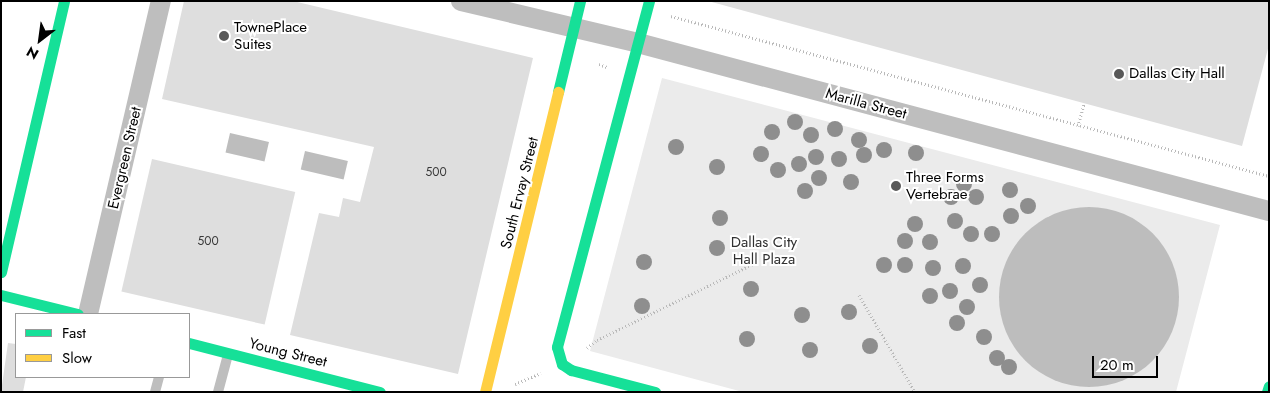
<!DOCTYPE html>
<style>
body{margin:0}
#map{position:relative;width:1270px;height:393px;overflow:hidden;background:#fff;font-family:Jost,sans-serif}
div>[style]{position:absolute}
.green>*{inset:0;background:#ebebeb}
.water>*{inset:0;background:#bdbdbd;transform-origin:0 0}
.round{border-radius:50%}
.building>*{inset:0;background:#dedede;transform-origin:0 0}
.path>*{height:3px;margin-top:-1.5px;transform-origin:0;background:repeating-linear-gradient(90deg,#b9b9b9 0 1px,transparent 0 3.5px)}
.lane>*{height:10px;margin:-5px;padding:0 5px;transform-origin:5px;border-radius:5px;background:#bebebe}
.street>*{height:20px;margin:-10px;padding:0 10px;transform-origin:10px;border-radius:10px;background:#bebebe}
.fast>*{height:11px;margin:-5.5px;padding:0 5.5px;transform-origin:5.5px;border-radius:5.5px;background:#16e098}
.slow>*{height:11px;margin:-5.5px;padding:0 5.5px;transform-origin:5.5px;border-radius:5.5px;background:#ffcf43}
.trees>*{width:16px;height:16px;margin:-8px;border-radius:50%;background:#8e8e8e}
.dots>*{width:14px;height:14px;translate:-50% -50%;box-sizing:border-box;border:2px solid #fff;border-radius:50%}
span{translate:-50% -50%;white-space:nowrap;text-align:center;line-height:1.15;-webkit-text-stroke:4px #fff;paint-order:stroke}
.number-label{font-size:12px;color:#383838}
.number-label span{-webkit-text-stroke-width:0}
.poi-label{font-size:15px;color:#000}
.left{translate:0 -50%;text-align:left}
.street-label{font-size:15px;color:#000}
.park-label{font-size:15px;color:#313131}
.frame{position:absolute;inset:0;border:2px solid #000;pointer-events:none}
.legend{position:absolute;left:15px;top:313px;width:175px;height:65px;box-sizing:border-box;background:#fff;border:1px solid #999;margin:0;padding:6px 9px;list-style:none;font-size:15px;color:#000}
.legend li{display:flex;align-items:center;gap:10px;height:25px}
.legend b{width:25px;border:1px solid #999}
.north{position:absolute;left:15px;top:15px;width:50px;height:50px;-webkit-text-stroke:4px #fff;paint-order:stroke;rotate:210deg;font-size:14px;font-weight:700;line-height:20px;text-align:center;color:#000}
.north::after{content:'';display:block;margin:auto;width:18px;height:22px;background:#000;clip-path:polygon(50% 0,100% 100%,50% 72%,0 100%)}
.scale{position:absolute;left:1092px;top:356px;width:66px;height:22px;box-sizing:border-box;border:2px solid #000;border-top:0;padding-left:6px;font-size:15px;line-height:18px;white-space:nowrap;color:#000;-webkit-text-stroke:4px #fff;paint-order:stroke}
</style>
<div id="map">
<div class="green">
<div style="clip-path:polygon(evenodd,662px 78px,1220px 225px,1176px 392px,743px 392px,590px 351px,662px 78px,1079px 208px,1110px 210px,1139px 222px,1161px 244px,1175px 271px,1155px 359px,1130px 377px,1099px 386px,1068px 384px,1040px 371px,1017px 350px,1003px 322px,1024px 235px,1049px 216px,1079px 208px)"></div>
</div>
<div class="water">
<div style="left:230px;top:133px;width:40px;height:20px;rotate:13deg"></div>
<div style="left:305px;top:151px;width:44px;height:19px;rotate:13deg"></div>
<div class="round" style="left:999px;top:207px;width:180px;height:180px"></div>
</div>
<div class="building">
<div style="clip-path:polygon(184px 1px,293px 1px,533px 58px,458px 374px,290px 335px,319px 213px,339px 217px,343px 198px,360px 202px,374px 147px,162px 99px)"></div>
<div style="clip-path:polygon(708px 1px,1269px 1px,1269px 45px,1242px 146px)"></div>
<div style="left:152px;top:159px;width:147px;height:136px;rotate:13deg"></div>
<div style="clip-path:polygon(8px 343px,16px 344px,16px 377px,26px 377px,23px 392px,1px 392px)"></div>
</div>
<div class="path">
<div style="left:671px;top:16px;width:619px;rotate:14.98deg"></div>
<div style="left:599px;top:64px;width:9px;rotate:21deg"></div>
<div style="left:1078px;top:126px;width:24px;rotate:-75deg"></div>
<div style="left:859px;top:295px;width:112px;rotate:60deg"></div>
<div style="left:587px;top:348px;width:13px;rotate:-39deg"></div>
<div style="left:597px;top:340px;width:176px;rotate:-26deg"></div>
<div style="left:515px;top:384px;width:28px;rotate:-23deg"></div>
</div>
<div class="lane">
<div style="left:155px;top:392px;width:16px;rotate:-75deg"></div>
<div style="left:218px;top:392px;width:39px;rotate:-75deg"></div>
</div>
<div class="street">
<div style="left:461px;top:1px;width:182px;rotate:13.3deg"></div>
<div style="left:638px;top:43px;width:653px;rotate:14.91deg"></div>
<div style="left:88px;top:314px;width:321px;rotate:-76.9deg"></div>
</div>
<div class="fast">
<div style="left:649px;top:1px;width:358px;rotate:104.9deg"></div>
<div style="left:557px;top:347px;width:18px;rotate:74deg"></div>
<div style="left:562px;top:364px;width:11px;rotate:34deg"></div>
<div style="left:571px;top:370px;width:87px;rotate:14.7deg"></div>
<div style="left:558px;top:92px;width:94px;rotate:-76.4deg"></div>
<div style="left:1px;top:272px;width:278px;rotate:-76.9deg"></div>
<div style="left:1px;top:295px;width:79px;rotate:13.9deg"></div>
<div style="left:189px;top:343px;width:197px;rotate:14.4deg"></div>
<div style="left:1267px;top:392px;width:6px;rotate:-72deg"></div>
</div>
<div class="slow">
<div style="left:485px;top:392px;width:309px;rotate:-76.3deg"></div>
</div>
<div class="trees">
<div style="left:795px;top:122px"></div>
<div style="left:835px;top:129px"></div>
<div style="left:772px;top:132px"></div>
<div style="left:811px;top:135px"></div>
<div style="left:859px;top:140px"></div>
<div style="left:676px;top:147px"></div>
<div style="left:884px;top:150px"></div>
<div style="left:916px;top:153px"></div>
<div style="left:761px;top:154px"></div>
<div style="left:864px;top:155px"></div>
<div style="left:816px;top:157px"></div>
<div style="left:839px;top:159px"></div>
<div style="left:799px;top:164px"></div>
<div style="left:717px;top:167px"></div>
<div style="left:778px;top:170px"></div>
<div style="left:819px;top:178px"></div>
<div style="left:851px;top:182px"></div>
<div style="left:964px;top:184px"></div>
<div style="left:1010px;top:190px"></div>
<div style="left:805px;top:191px"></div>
<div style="left:951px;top:197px"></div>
<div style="left:976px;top:197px"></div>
<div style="left:1028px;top:206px"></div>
<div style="left:1011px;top:216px"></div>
<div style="left:720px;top:218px"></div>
<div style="left:955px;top:221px"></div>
<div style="left:915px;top:224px"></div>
<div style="left:971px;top:234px"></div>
<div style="left:992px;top:234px"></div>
<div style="left:905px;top:241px"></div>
<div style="left:930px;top:242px"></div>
<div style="left:717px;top:248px"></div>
<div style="left:644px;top:262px"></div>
<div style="left:884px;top:265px"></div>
<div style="left:905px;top:265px"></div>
<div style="left:963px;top:266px"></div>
<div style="left:933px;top:268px"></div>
<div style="left:980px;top:285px"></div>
<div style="left:751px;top:289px"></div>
<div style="left:950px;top:291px"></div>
<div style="left:930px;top:296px"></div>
<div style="left:642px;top:306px"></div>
<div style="left:967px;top:307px"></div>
<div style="left:849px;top:312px"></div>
<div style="left:802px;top:315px"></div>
<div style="left:957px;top:323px"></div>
<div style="left:984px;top:337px"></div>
<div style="left:747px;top:339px"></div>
<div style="left:870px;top:346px"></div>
<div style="left:810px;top:350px"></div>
<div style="left:997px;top:358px"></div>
<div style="left:1009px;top:367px"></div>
</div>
<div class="dots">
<div style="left:224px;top:36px;background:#595959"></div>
<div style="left:1119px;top:74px;background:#595959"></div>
<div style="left:896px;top:186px;background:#595959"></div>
</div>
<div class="number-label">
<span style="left:436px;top:173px">500</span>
<span style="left:208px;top:242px">500</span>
</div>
<div class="poi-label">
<span class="left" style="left:234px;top:36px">TownePlace<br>Suites</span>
<span class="left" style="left:1129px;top:74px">Dallas City Hall</span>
<span class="left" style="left:906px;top:186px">Three Forms<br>Vertebrae</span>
</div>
<div class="street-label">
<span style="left:866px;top:104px;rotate:15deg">Marilla Street</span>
<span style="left:125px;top:158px;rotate:-77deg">Evergreen Street</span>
<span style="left:520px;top:193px;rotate:-76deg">South Ervay Street</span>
<span style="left:288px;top:353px;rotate:14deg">Young Street</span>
</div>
<div class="park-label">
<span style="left:764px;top:251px">Dallas City<br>Hall Plaza</span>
</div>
<div class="frame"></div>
<ul class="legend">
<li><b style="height:6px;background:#16e098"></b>Fast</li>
<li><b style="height:6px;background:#ffcf43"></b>Slow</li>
</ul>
<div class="north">N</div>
<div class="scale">20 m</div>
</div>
